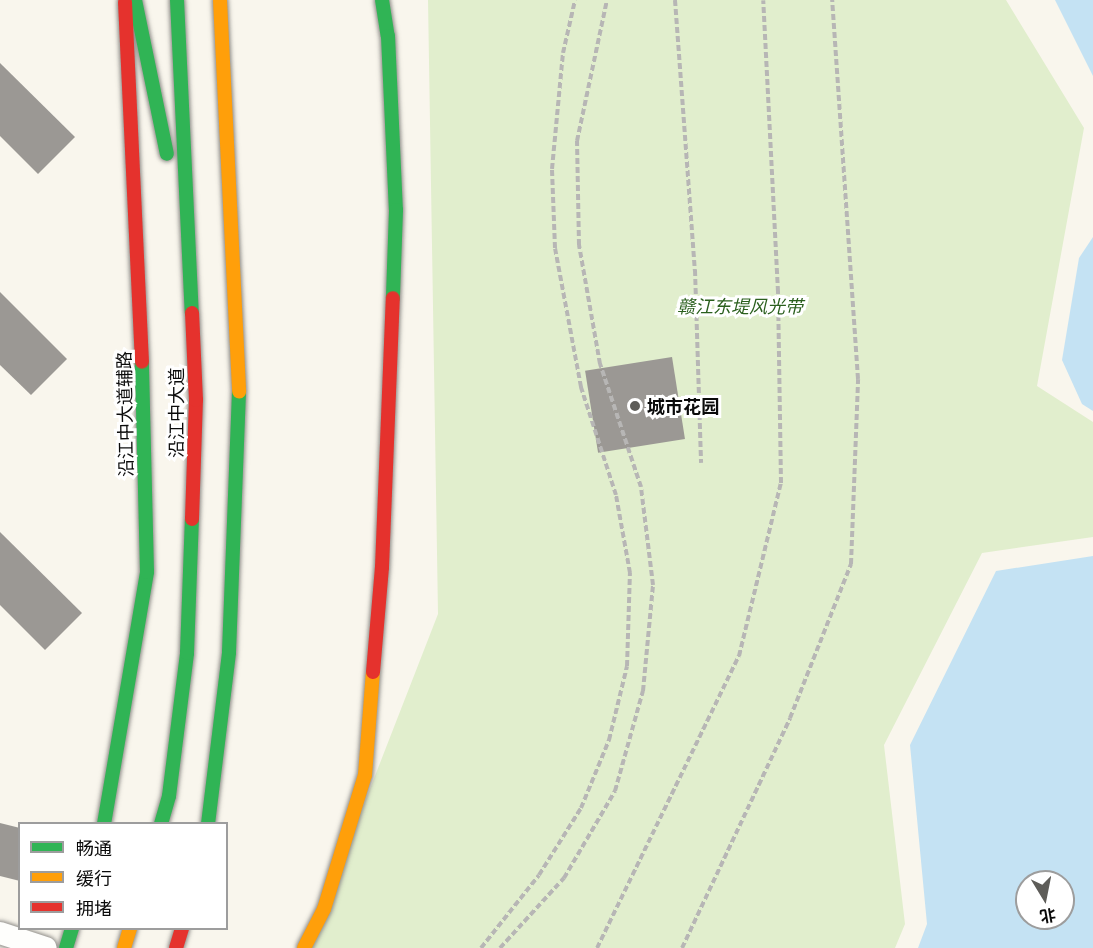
<!DOCTYPE html>
<meta charset="utf-8">
<style>
body{margin:0}
#map{position:relative;width:1093px;height:948px;overflow:hidden;background:#f9f6ed;font-family:"PT Serif","Noto Sans SC",serif}
div>[style]{position:absolute}
.green>*{inset:0;background:#e1eecd}
.water>*{inset:0;background:#c4e2f3}
.building>*{inset:0;background:#9b9894;transform-origin:0 0}
.path>*{height:4px;margin-top:-2px;transform-origin:0;background:repeating-linear-gradient(90deg,#b7b6b5 0 6px,transparent 0 9px)}
.roads{filter:drop-shadow(0 0 2px #92908c) drop-shadow(0 0 2px #92908c)}
.street>*{height:22px;margin:-11px;padding:0 11px;transform-origin:11px;border-radius:11px;background:#fefefc}
.fast>*{height:14px;margin:-7px;padding:0 7px;transform-origin:7px;border-radius:7px;background:#30b455}
.slow>*{height:14px;margin:-7px;padding:0 7px;transform-origin:7px;border-radius:7px;background:#ff9f0a}
.jam>*{height:14px;margin:-7px;padding:0 7px;transform-origin:7px;border-radius:7px;background:#e5322d}
.dots>*{width:16px;height:16px;translate:-50% -50%;box-sizing:border-box;border:3px solid #fff;border-radius:50%}
span{translate:-50% -50%;white-space:nowrap;text-align:center;line-height:1.15;-webkit-text-stroke:6px #fff;paint-order:stroke}
.park-label{font-size:18px;color:#2a5f1d;font-style:italic}
.poi-label{font-size:18px;color:#0a0a0a;font-weight:700}
.left{translate:0 -50%;text-align:left}
.street-label{font-size:18px;color:#0a0a0a}
.legend{position:absolute;left:18px;top:822px;width:210px;height:108px;box-sizing:border-box;background:#fff;border:2px solid #9d9d9d;margin:0;padding:8px 10px;list-style:none;font-size:18px;color:#0a0a0a}
.legend li{display:flex;align-items:center;gap:12px;height:30px}
.legend b{width:30px;border:2px solid #9d9d9d}
.north{position:absolute;left:1015px;top:870px;width:60px;height:60px;box-sizing:border-box;background:#fff;border:2px solid #9d9d9d;border-radius:50%;rotate:170deg;font-size:16px;font-weight:700;line-height:24px;text-align:center;color:#0a0a0a}
.north::after{content:'';display:block;margin:auto;width:21px;height:27px;background:#5e5d59;clip-path:polygon(50% 0,100% 100%,50% 72%,0 100%)}
</style>
<div id="map">
<div class="green">
<div style="clip-path:polygon(428px 0,1006px 0,1084px 128px,1037px 386px,1093px 422px,1093px 537px,982px 553px,884px 745px,905px 924px,895px 948px,308px 948px,438px 614px)"></div>
</div>
<div class="water">
<div style="clip-path:polygon(1055px 0,1093px 0,1093px 76px)"></div>
<div style="clip-path:polygon(1093px 237px,1093px 411px,1082px 404px,1062px 360px,1079px 258px)"></div>
<div style="clip-path:polygon(evenodd,1093px 556px,1093px 948px,918px 948px,927px 924px,910px 745px,996px 571px,1093px 556px,1027px 882px,1063px 882px,1063px 918px,1027px 918px,1027px 882px)"></div>
</div>
<div class="building">
<div style="clip-path:polygon(0 63px,75px 137px,38px 174px,0 136px)"></div>
<div style="clip-path:polygon(0 292px,67px 359px,31px 395px,0 365px)"></div>
<div style="left:672px;top:357px;width:83px;height:88px;rotate:81deg"></div>
<div style="clip-path:polygon(0 532px,82px 613px,45px 650px,0 605px)"></div>
<div style="clip-path:polygon(0 823px,20px 828px,20px 881px,0 876px)"></div>
</div>
<div class="path">
<div style="left:675px;top:0;width:271px;rotate:85.8deg"></div>
<div style="left:695px;top:270px;width:193px;rotate:88.2deg"></div>
<div style="left:481px;top:948px;width:93px;rotate:-51.5deg"></div>
<div style="left:539px;top:875px;width:79px;rotate:-57.9deg"></div>
<div style="left:581px;top:808px;width:74px;rotate:-67.6deg"></div>
<div style="left:609px;top:740px;width:76px;rotate:-76.3deg"></div>
<div style="left:627px;top:666px;width:93px;rotate:-88.2deg"></div>
<div style="left:630px;top:573px;width:79px;rotate:-100.2deg"></div>
<div style="left:616px;top:495px;width:114px;rotate:-108deg"></div>
<div style="left:581px;top:387px;width:141px;rotate:-100.6deg"></div>
<div style="left:555px;top:248px;width:79px;rotate:-92.2deg"></div>
<div style="left:552px;top:169px;width:117px;rotate:-84.6deg"></div>
<div style="left:563px;top:53px;width:54px;rotate:-77.2deg"></div>
<div style="left:500px;top:948px;width:95px;rotate:-47.6deg"></div>
<div style="left:564px;top:878px;width:101px;rotate:-59.6deg"></div>
<div style="left:615px;top:791px;width:104px;rotate:-74.4deg"></div>
<div style="left:643px;top:691px;width:106px;rotate:-84.6deg"></div>
<div style="left:653px;top:585px;width:99px;rotate:-97deg"></div>
<div style="left:641px;top:487px;width:130px;rotate:-108.4deg"></div>
<div style="left:600px;top:364px;width:121px;rotate:-100deg"></div>
<div style="left:579px;top:245px;width:104px;rotate:-91.1deg"></div>
<div style="left:577px;top:141px;width:144px;rotate:-78deg"></div>
<div style="left:597px;top:948px;width:325px;rotate:-64.1deg"></div>
<div style="left:739px;top:656px;width:178px;rotate:-76.4deg"></div>
<div style="left:781px;top:483px;width:191px;rotate:-90.9deg"></div>
<div style="left:778px;top:292px;width:292px;rotate:-92.9deg"></div>
<div style="left:682px;top:948px;width:254px;rotate:-64.8deg"></div>
<div style="left:790px;top:718px;width:166px;rotate:-68.4deg"></div>
<div style="left:851px;top:564px;width:185px;rotate:-87.8deg"></div>
<div style="left:858px;top:379px;width:380px;rotate:-93.9deg"></div>
</div>
<div class="roads">
<div class="street">
<div style="left:0;top:933px;width:48px;rotate:18.1deg"></div>
</div>
<div class="fast">
<div style="left:135px;top:0;width:157px;rotate:78.3deg"></div>
<div style="left:177px;top:0;width:313px;rotate:87.3deg"></div>
<div style="left:382px;top:0;width:36px;rotate:81deg"></div>
<div style="left:388px;top:36px;width:174px;rotate:87.4deg"></div>
<div style="left:396px;top:210px;width:88px;rotate:92deg"></div>
<div style="left:104px;top:824px;width:256px;rotate:-80.3deg"></div>
<div style="left:147px;top:572px;width:210px;rotate:-91.4deg"></div>
<div style="left:161px;top:824px;width:29px;rotate:-74deg"></div>
<div style="left:169px;top:796px;width:144px;rotate:-82.8deg"></div>
<div style="left:187px;top:653px;width:134px;rotate:-87.9deg"></div>
<div style="left:208px;top:824px;width:173px;rotate:-83deg"></div>
<div style="left:229px;top:652px;width:260px;rotate:-87.8deg"></div>
<div style="left:66px;top:948px;width:21px;rotate:-73deg"></div>
</div>
<div class="slow">
<div style="left:220px;top:0;width:392px;rotate:87.2deg"></div>
<div style="left:124px;top:948px;width:21px;rotate:-73deg"></div>
<div style="left:304px;top:948px;width:44px;rotate:-62.9deg"></div>
<div style="left:324px;top:909px;width:140px;rotate:-73deg"></div>
<div style="left:365px;top:775px;width:103px;rotate:-85.6deg"></div>
</div>
<div class="jam">
<div style="left:125px;top:2px;width:360px;rotate:87.3deg"></div>
<div style="left:192px;top:519px;width:119px;rotate:-88.1deg"></div>
<div style="left:196px;top:400px;width:87px;rotate:-92.6deg"></div>
<div style="left:373px;top:672px;width:105px;rotate:-85.1deg"></div>
<div style="left:382px;top:567px;width:269px;rotate:-87.7deg"></div>
<div style="left:176px;top:948px;width:21px;rotate:-73deg"></div>
</div>
</div>
<div class="dots">
<div style="left:635px;top:406px;background:#5e5d59"></div>
</div>
<div class="park-label">
<span style="left:740px;top:306px">赣江东堤风光带</span>
</div>
<div class="poi-label">
<span class="left" style="left:647px;top:406px">城市花园</span>
</div>
<div class="street-label">
<span style="left:176px;top:413px;rotate:-90deg">沿江中大道</span>
<span style="left:125px;top:414px;rotate:-91deg">沿江中大道辅路</span>
</div>
<ul class="legend">
<li><b style="height:8px;background:#30b455"></b>畅通</li>
<li><b style="height:8px;background:#ff9f0a"></b>缓行</li>
<li><b style="height:8px;background:#e5322d"></b>拥堵</li>
</ul>
<div class="north">北</div>
</div>
